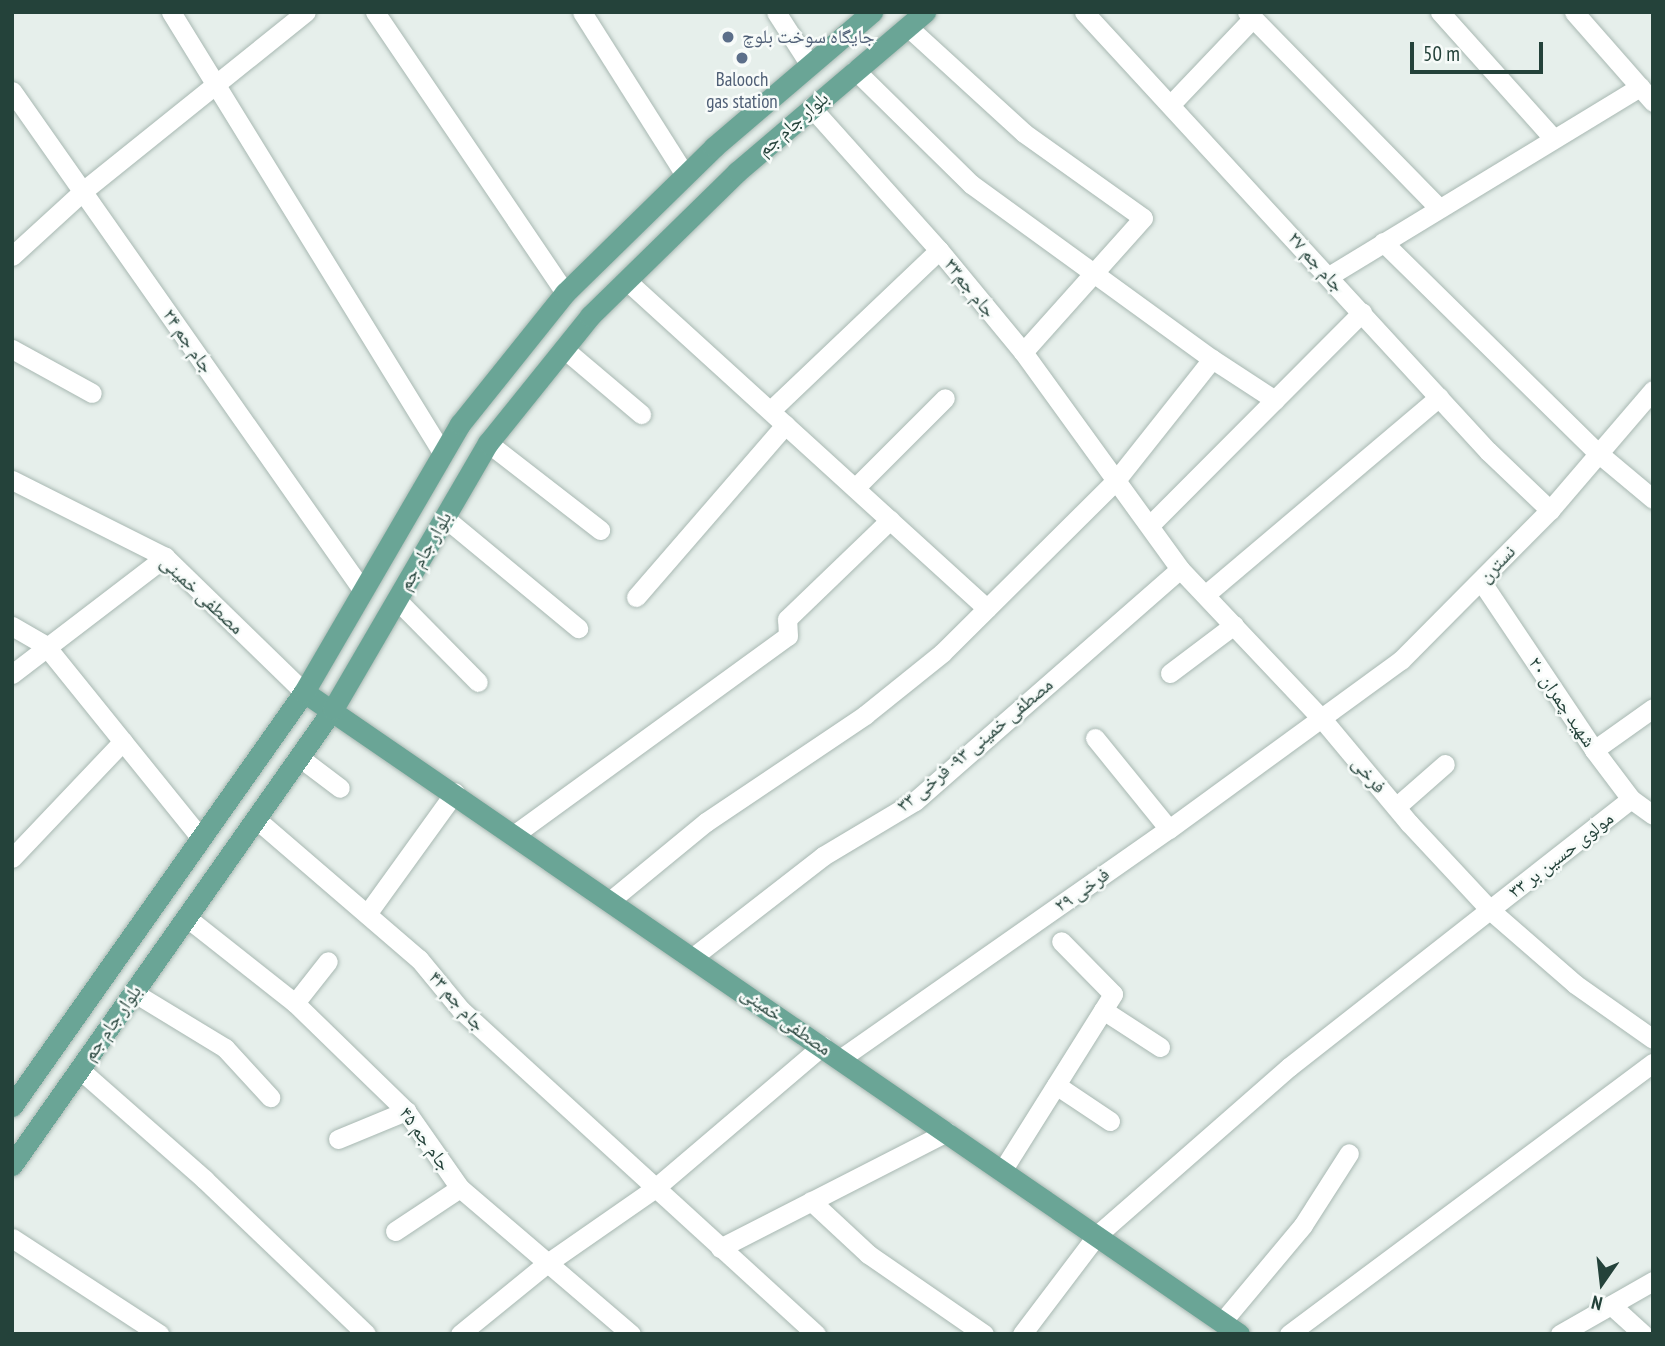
<!DOCTYPE html>
<meta charset="utf-8">
<style>
body{margin:0}
#map{position:relative;width:1665px;height:1346px;overflow:hidden;background:#e6efeb;font-family:"PT Sans Narrow","Noto Naskh Arabic",sans-serif}
div>[style]{position:absolute}
.roads{filter:drop-shadow(0 0 2px #a8b8b2) drop-shadow(0 0 2px #a8b8b2)}
.minor>*{height:19px;margin:-9.5px;padding:0 9.5px;transform-origin:9.5px;border-radius:9.5px;background:#fff}
.major>*{height:21px;margin:-10.5px;padding:0 10.5px;transform-origin:10.5px;border-radius:10.5px;background:#6aa596}
.dots>*{width:19px;height:19px;translate:-50% -50%;box-sizing:border-box;border:4px solid #f7fbf9;border-radius:50%}
span{translate:-50% -50%;white-space:nowrap;text-align:center;line-height:1.15;-webkit-text-stroke:5px #f7fbf9;paint-order:stroke}
.service-label{font-size:19px;color:#4e5e75}
.left{translate:0 -50%;text-align:left}
.street-label{font-size:19px;color:#24423a}
.frame{position:absolute;inset:0;border:14px solid #24423a;pointer-events:none}
.north{position:absolute;left:1567px;top:1248px;width:70px;height:70px;-webkit-text-stroke:5px #f7fbf9;paint-order:stroke;rotate:194deg;font-size:19px;font-weight:700;line-height:28px;text-align:center;color:#24423a}
.north::after{content:'';display:block;margin:auto;width:24px;height:32px;background:#24423a;clip-path:polygon(50% 0,100% 100%,50% 72%,0 100%)}
.scale{position:absolute;left:1410px;top:42px;width:133px;height:32px;box-sizing:border-box;border:4px solid #24423a;border-top:0;padding-left:9px;font-size:21px;line-height:24px;white-space:nowrap;color:#24423a;-webkit-text-stroke:5px #f7fbf9;paint-order:stroke}
</style>
<div id="map">
<div class="roads">
<div class="minor">
<div style="left:171px;top:12px;width:519px;rotate:58.39deg"></div>
<div style="left:375px;top:12px;width:339px;rotate:55.9deg"></div>
<div style="left:582px;top:12px;width:193px;rotate:57.7deg"></div>
<div style="left:776px;top:12px;width:63px;rotate:57.3deg"></div>
<div style="left:1084px;top:12px;width:597px;rotate:47.38deg"></div>
<div style="left:1488px;top:451px;width:86px;rotate:43.6deg"></div>
<div style="left:1247px;top:12px;width:274px;rotate:45.6deg"></div>
<div style="left:1440px;top:12px;width:169px;rotate:48.1deg"></div>
<div style="left:1574px;top:12px;width:120px;rotate:48.7deg"></div>
<div style="left:908px;top:27px;width:157px;rotate:42.4deg"></div>
<div style="left:1024px;top:133px;width:146px;rotate:35.5deg"></div>
<div style="left:1143px;top:218px;width:180px;rotate:131.8deg"></div>
<div style="left:855px;top:70px;width:163px;rotate:44.5deg"></div>
<div style="left:971px;top:184px;width:298px;rotate:36deg"></div>
<div style="left:1212px;top:359px;width:75px;rotate:33.1deg"></div>
<div style="left:12px;top:91px;width:611px;rotate:54.93deg"></div>
<div style="left:1172px;top:103px;width:117px;rotate:-46.4deg"></div>
<div style="left:811px;top:107px;width:192px;rotate:48.2deg"></div>
<div style="left:939px;top:250px;width:132px;rotate:50.5deg"></div>
<div style="left:1023px;top:352px;width:268px;rotate:54.1deg"></div>
<div style="left:1180px;top:569px;width:207px;rotate:46.6deg"></div>
<div style="left:1322px;top:719px;width:136px;rotate:50.1deg"></div>
<div style="left:1409px;top:823px;width:119px;rotate:47deg"></div>
<div style="left:1490px;top:910px;width:113px;rotate:41deg"></div>
<div style="left:1575px;top:984px;width:95px;rotate:35.2deg"></div>
<div style="left:1383px;top:242px;width:301px;rotate:44.5deg"></div>
<div style="left:1598px;top:453px;width:72px;rotate:39.9deg"></div>
<div style="left:12px;top:256px;width:96px;rotate:-42.5deg"></div>
<div style="left:83px;top:191px;width:286px;rotate:-38.8deg"></div>
<div style="left:1329px;top:276px;width:364px;rotate:-31.3deg"></div>
<div style="left:626px;top:280px;width:488px;rotate:42.3deg"></div>
<div style="left:12px;top:349px;width:91px;rotate:28.8deg"></div>
<div style="left:564px;top:349px;width:101px;rotate:40.2deg"></div>
<div style="left:771px;top:410px;width:232px;rotate:-43.6deg"></div>
<div style="left:488px;top:443px;width:142px;rotate:37.8deg"></div>
<div style="left:12px;top:480px;width:171px;rotate:26.7deg"></div>
<div style="left:165px;top:557px;width:194px;rotate:44.2deg"></div>
<div style="left:855px;top:488px;width:127px;rotate:-45deg"></div>
<div style="left:445px;top:518px;width:173px;rotate:39.6deg"></div>
<div style="left:1151px;top:524px;width:299px;rotate:-45.1deg"></div>
<div style="left:1481px;top:581px;width:203px;rotate:56.2deg"></div>
<div style="left:1594px;top:750px;width:61px;rotate:52.9deg"></div>
<div style="left:1631px;top:799px;width:27px;rotate:36deg"></div>
<div style="left:1206px;top:594px;width:305px;rotate:-40.2deg"></div>
<div style="left:636px;top:597px;width:228px;rotate:-49.1deg"></div>
<div style="left:397px;top:600px;width:115px;rotate:45.4deg"></div>
<div style="left:12px;top:626px;width:38px;rotate:30deg"></div>
<div style="left:45px;top:645px;width:248px;rotate:51.1deg"></div>
<div style="left:1170px;top:673px;width:80px;rotate:-36.9deg"></div>
<div style="left:12px;top:674px;width:193px;rotate:-37.4deg"></div>
<div style="left:1095px;top:738px;width:117px;rotate:50.9deg"></div>
<div style="left:1594px;top:750px;width:72px;rotate:-35.4deg"></div>
<div style="left:299px;top:757px;width:51px;rotate:37.1deg"></div>
<div style="left:1396px;top:807px;width:65px;rotate:-41.3deg"></div>
<div style="left:256px;top:819px;width:215px;rotate:40.7deg"></div>
<div style="left:419px;top:959px;width:66px;rotate:50.5deg"></div>
<div style="left:461px;top:1010px;width:481px;rotate:42.4deg"></div>
<div style="left:515px;top:834px;width:337px;rotate:-36deg"></div>
<div style="left:788px;top:636px;width:17px;rotate:-93deg"></div>
<div style="left:787px;top:619px;width:143px;rotate:-43.9deg"></div>
<div style="left:12px;top:858px;width:161px;rotate:-46.5deg"></div>
<div style="left:611px;top:900px;width:123px;rotate:-39.4deg"></div>
<div style="left:706px;top:822px;width:192px;rotate:-33.9deg"></div>
<div style="left:865px;top:715px;width:99px;rotate:-38.8deg"></div>
<div style="left:942px;top:653px;width:247px;rotate:-44.8deg"></div>
<div style="left:1117px;top:479px;width:153px;rotate:-51.6deg"></div>
<div style="left:367px;top:914px;width:150px;rotate:-54.2deg"></div>
<div style="left:186px;top:917px;width:139px;rotate:38.3deg"></div>
<div style="left:295px;top:1003px;width:155px;rotate:44.2deg"></div>
<div style="left:406px;top:1111px;width:94px;rotate:55deg"></div>
<div style="left:460px;top:1188px;width:225px;rotate:40.5deg"></div>
<div style="left:693px;top:957px;width:165px;rotate:-37.8deg"></div>
<div style="left:823px;top:856px;width:107px;rotate:-30.9deg"></div>
<div style="left:915px;top:801px;width:352px;rotate:-41.2deg"></div>
<div style="left:133px;top:992px;width:108px;rotate:31.3deg"></div>
<div style="left:225px;top:1048px;width:67px;rotate:47.4deg"></div>
<div style="left:295px;top:1003px;width:53px;rotate:-51.8deg"></div>
<div style="left:1103px;top:1010px;width:68px;rotate:33deg"></div>
<div style="left:840px;top:1059px;width:401px;rotate:-35deg"></div>
<div style="left:1169px;top:829px;width:287px;rotate:-36.1deg"></div>
<div style="left:1401px;top:660px;width:211px;rotate:-45.2deg"></div>
<div style="left:1550px;top:510px;width:158px;rotate:-49.4deg"></div>
<div style="left:79px;top:1069px;width:167px;rotate:41.3deg"></div>
<div style="left:204px;top:1179px;width:224px;rotate:43.7deg"></div>
<div style="left:1056px;top:1085px;width:65px;rotate:33.7deg"></div>
<div style="left:338px;top:1139px;width:74px;rotate:-22.4deg"></div>
<div style="left:1002px;top:1171px;width:209px;rotate:-57.9deg"></div>
<div style="left:1113px;top:994px;width:74px;rotate:-134.5deg"></div>
<div style="left:811px;top:1201px;width:78px;rotate:42.9deg"></div>
<div style="left:868px;top:1254px;width:141px;rotate:34.6deg"></div>
<div style="left:395px;top:1231px;width:78px;rotate:-33.5deg"></div>
<div style="left:12px;top:1238px;width:176px;rotate:33.1deg"></div>
<div style="left:720px;top:1248px;width:255px;rotate:-27.1deg"></div>
<div style="left:1611px;top:1305px;width:43px;rotate:42.2deg"></div>
<div style="left:1222px;top:1322px;width:126px;rotate:-50.1deg"></div>
<div style="left:1303px;top:1225px;width:85px;rotate:-57.4deg"></div>
<div style="left:460px;top:1334px;width:111px;rotate:-39.1deg"></div>
<div style="left:546px;top:1264px;width:131px;rotate:-34.8deg"></div>
<div style="left:654px;top:1189px;width:221px;rotate:-40.4deg"></div>
<div style="left:1022px;top:1334px;width:123px;rotate:-52.9deg"></div>
<div style="left:1096px;top:1236px;width:257px;rotate:-41.2deg"></div>
<div style="left:1289px;top:1067px;width:434px;rotate:-38.1deg"></div>
<div style="left:1289px;top:1334px;width:454px;rotate:-36.7deg"></div>
<div style="left:1560px;top:1334px;width:107px;rotate:-29.7deg"></div>
</div>
<div class="major">
<div style="left:304px;top:692px;width:1134px;rotate:34.47deg"></div>
<div style="left:12px;top:1106px;width:507px;rotate:-54.8deg"></div>
<div style="left:304px;top:692px;width:310px;rotate:-59.8deg"></div>
<div style="left:460px;top:424px;width:168px;rotate:-51.3deg"></div>
<div style="left:565px;top:293px;width:209px;rotate:-44.4deg"></div>
<div style="left:714px;top:147px;width:208px;rotate:-40.5deg"></div>
<div style="left:12px;top:1165px;width:558px;rotate:-54.86deg"></div>
<div style="left:333px;top:709px;width:308px;rotate:-59.8deg"></div>
<div style="left:488px;top:443px;width:163px;rotate:-51.2deg"></div>
<div style="left:590px;top:316px;width:206px;rotate:-44.4deg"></div>
<div style="left:737px;top:172px;width:247px;rotate:-40.4deg"></div>
</div>
</div>
<div class="dots">
<div style="left:728px;top:37px;background:#5c6f8a"></div>
<div style="left:742px;top:58px;background:#5c6f8a"></div>
</div>
<div class="service-label">
<span class="left" style="left:742px;top:37px">جایگاه سوخت بلوچ</span>
<span style="left:742px;top:91px">Balooch<br>gas station</span>
</div>
<div class="street-label">
<span style="left:793px;top:124px;rotate:-41deg">بلوار جام جم</span>
<span style="left:1316px;top:262px;rotate:48deg">جام جم ۲۷</span>
<span style="left:970px;top:288px;rotate:51deg">جام جم۳۳</span>
<span style="left:188px;top:341px;rotate:55deg">جام جم ۲۴</span>
<span style="left:425px;top:551px;rotate:-60deg">بلوار جام جم</span>
<span style="left:1497px;top:564px;rotate:-46deg">نسترن</span>
<span style="left:202px;top:595px;rotate:43deg">مصطفی خمینی</span>
<span style="left:1562px;top:702px;rotate:56deg">شهید چمران ۲۰</span>
<span style="left:975px;top:745px;rotate:-40deg">مصطفی خمینی ۹۳- فرخی ۳۳</span>
<span style="left:1369px;top:775px;rotate:50deg">فرخی</span>
<span style="left:1561px;top:855px;rotate:-38deg">مولوی حسین بر ۳۳</span>
<span style="left:1082px;top:890px;rotate:-35deg">فرخی ۲۹</span>
<span style="left:457px;top:1001px;rotate:48deg">جام جم ۴۳</span>
<span style="left:786px;top:1021px;rotate:35deg">مصطفی خمینی</span>
<span style="left:112px;top:1023px;rotate:-55deg">بلوار جام جم</span>
<span style="left:425px;top:1139px;rotate:54deg">جام جم ۴۵</span>
</div>
<div class="frame"></div>
<div class="north">N</div>
<div class="scale">50 m</div>
</div>
